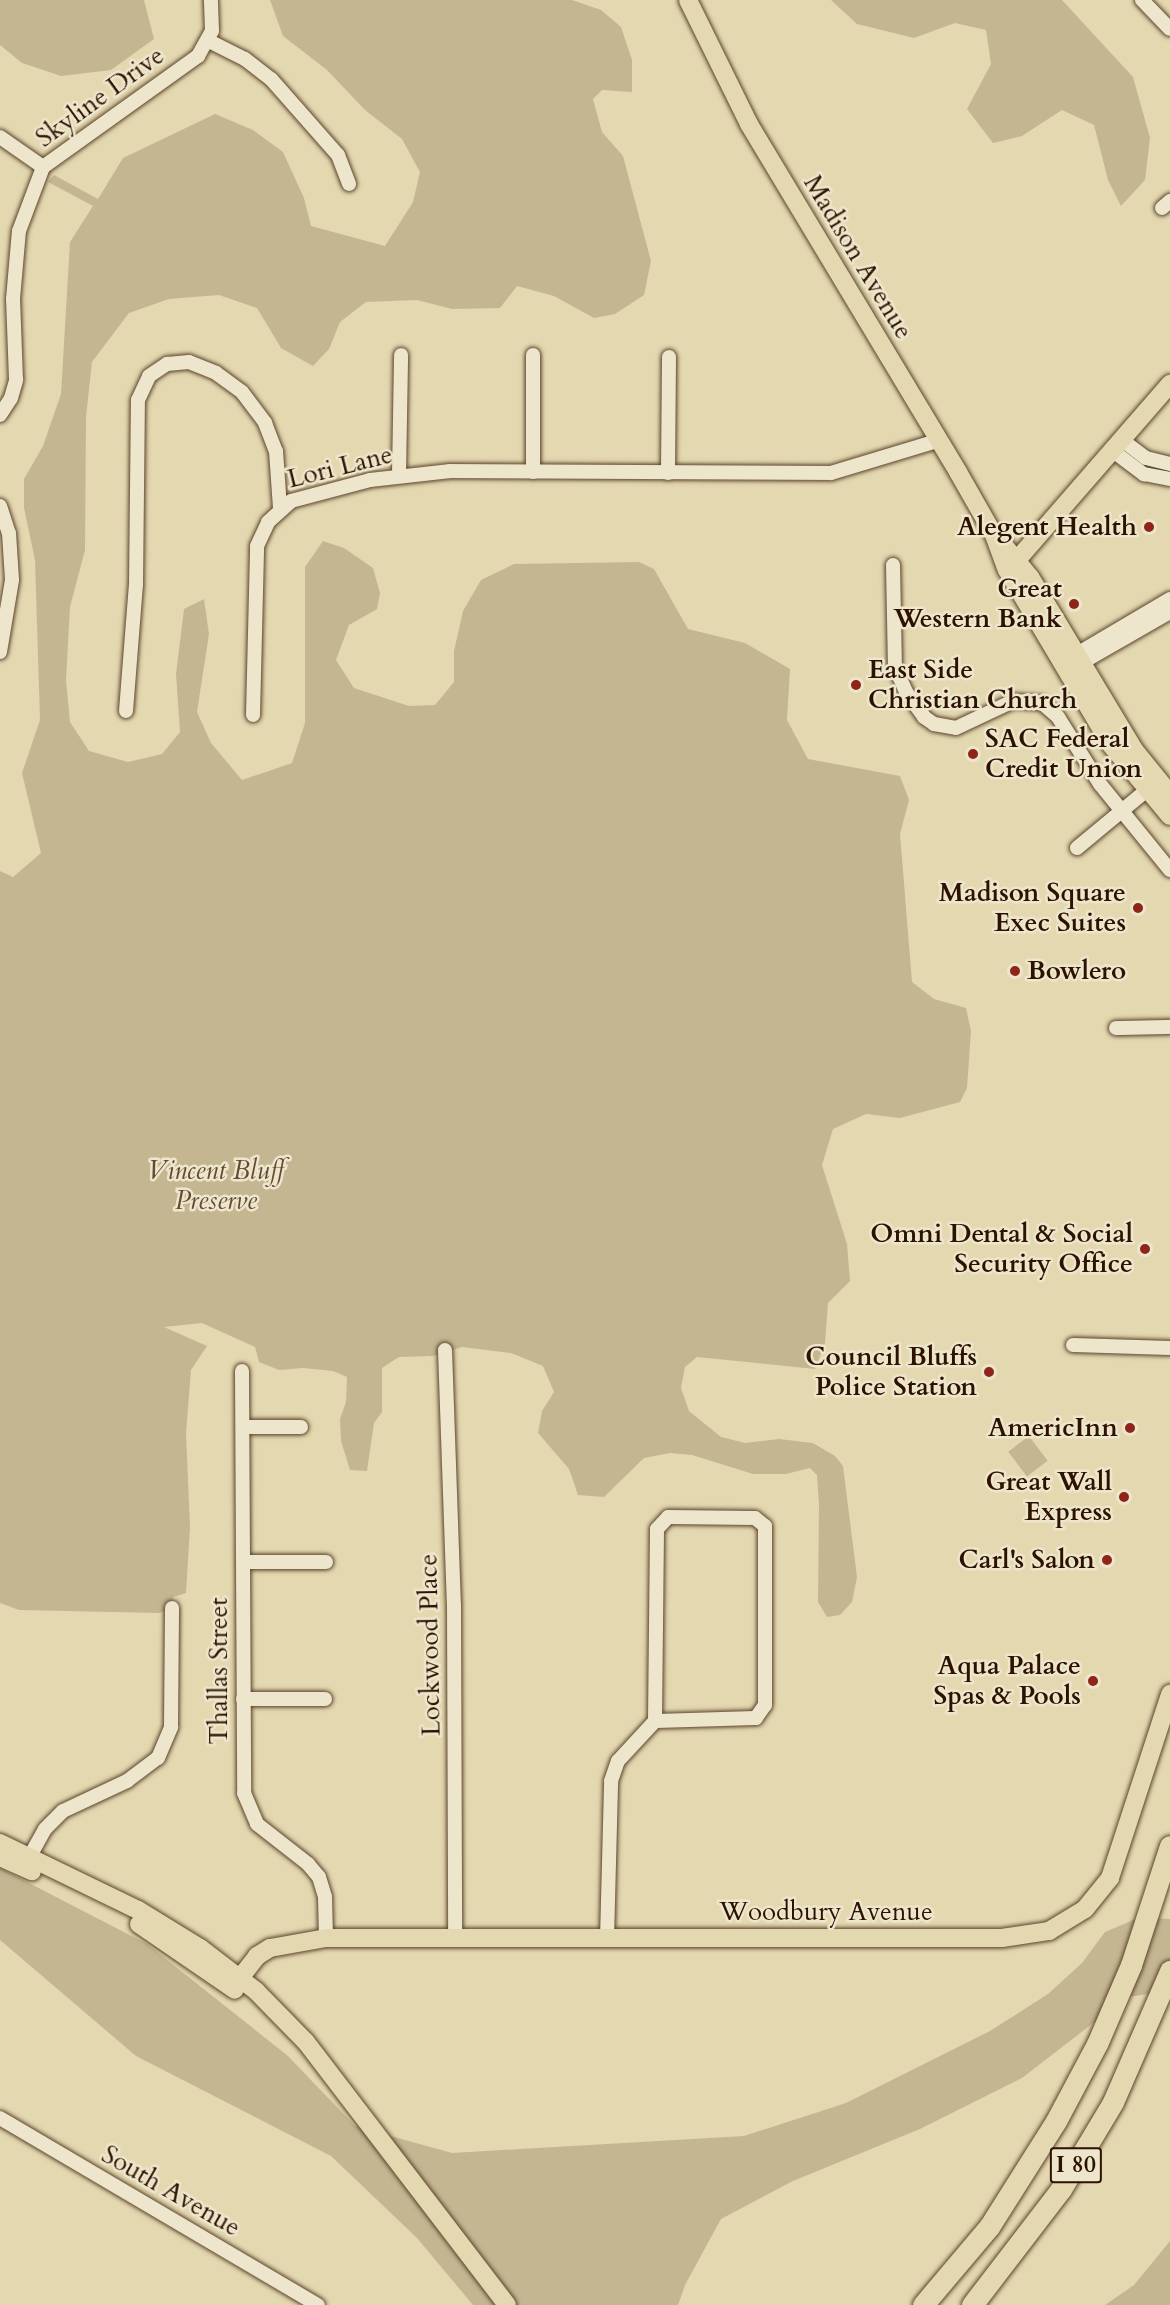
<!DOCTYPE html>
<style>
body{margin:0}
#map{position:relative;width:1170px;height:2305px;overflow:hidden;background:#e4d8b0;font-family:Cardo,serif}
div>[style]{position:absolute}
.green>*{inset:0;background:#c5b692;transform-origin:0 0}
.roads{filter:drop-shadow(0 0 2px #5b442c) drop-shadow(0 0 2px #5b442c)}
.minor>*{height:14px;margin:-7px;padding:0 7px;transform-origin:7px;border-radius:7px;background:#ede6cc}
.major>*{height:18px;margin:-9px;padding:0 9px;transform-origin:9px;border-radius:9px;background:#e4d8b0}
.highway>*{height:21px;margin:-10.5px;padding:0 10.5px;transform-origin:10.5px;border-radius:10.5px;background:#e4d8b0}
.dots>*{width:16px;height:16px;translate:-50% -50%;box-sizing:border-box;border:3px solid #ede6cc;border-radius:50%}
span{translate:-50% -50%;white-space:nowrap;text-align:center;line-height:1.15;-webkit-text-stroke:5px #ede6cc;paint-order:stroke}
.shield-label span{padding:2px 4px;background:#ede6cc;border:2px solid;border-radius:4px;-webkit-text-stroke-width:0}
.shield-label{font-size:24px;color:#2d1200;font-weight:700}
.street-label{font-size:26px;color:#2d1200}
.poi-label{font-size:26px;color:#2d1200;font-weight:700}
.right{translate:-100% -50%;text-align:right}
.left{translate:0 -50%;text-align:left}
.park-label{font-size:26px;color:#624b33;font-style:italic}
</style>
<div id="map">
<div class="green">
<div style="clip-path:polygon(0 0,144px 0,154px 39px,111px 70px,61px 76px,22px 63px,0 45px)"></div>
<div style="clip-path:polygon(270px 0,572px 0,601px 10px,621px 27px,632px 60px,632px 92px,602px 90px,593px 99px,602px 132px,623px 156px,651px 261px,644px 295px,615px 314px,594px 318px,554px 296px,517px 286px,500px 308px,452px 309px,417px 300px,366px 302px,340px 322px,329px 349px,313px 366px,281px 348px,257px 308px,219px 295px,169px 299px,129px 313px,92px 362px,86px 417px,85px 550px,70px 607px,66px 680px,70px 722px,89px 751px,128px 762px,162px 754px,180px 732px,176px 674px,184px 609px,204px 599px,209px 634px,197px 712px,211px 743px,242px 780px,292px 763px,305px 723px,305px 567px,323px 541px,344px 548px,373px 568px,380px 593px,377px 609px,349px 625px,336px 660px,354px 688px,409px 706px,435px 705px,454px 682px,454px 651px,463px 611px,481px 580px,514px 564px,639px 562px,654px 569px,688px 629px,745px 643px,790px 669px,787px 720px,808px 759px,900px 776px,909px 800px,900px 834px,912px 982px,934px 999px,966px 1008px,971px 1031px,967px 1088px,960px 1102px,900px 1118px,866px 1114px,833px 1129px,822px 1165px,847px 1244px,850px 1281px,828px 1303px,825px 1343px,815px 1369px,697px 1357px,685px 1367px,681px 1388px,689px 1411px,721px 1437px,745px 1443px,779px 1439px,813px 1443px,835px 1456px,843px 1466px,857px 1577px,852px 1602px,840px 1615px,827px 1617px,818px 1602px,819px 1505px,817px 1475px,810px 1468px,786px 1474px,753px 1474px,692px 1455px,670px 1453px,644px 1458px,604px 1497px,578px 1495px,569px 1469px,538px 1433px,542px 1411px,554px 1392px,543px 1366px,511px 1353px,462px 1347px,433px 1356px,399px 1357px,382px 1368px,382px 1412px,374px 1423px,367px 1471px,350px 1470px,341px 1441px,340px 1419px,346px 1402px,347px 1377px,333px 1371px,303px 1368px,279px 1370px,259px 1362px,255px 1347px,202px 1323px,164px 1327px,207px 1346px,191px 1370px,186px 1433px,190px 1527px,186px 1593px,173px 1597px,172px 1608px,159px 1613px,19px 1610px,0 1603px,0 871px,13px 877px,41px 853px,22px 773px,40px 720px,35px 560px,24px 508px,24px 479px,43px 446px,61px 394px,70px 242px,93px 206px,48px 182px,54px 175px,98px 199px,123px 158px,215px 114px,253px 130px,283px 152px,304px 198px,311px 226px,385px 246px,413px 202px,420px 172px,402px 139px,365px 110px,327px 70px,283px 36px)"></div>
<div style="clip-path:polygon(831px 0,1062px 0,1133px 77px,1150px 138px,1145px 180px,1121px 206px,1108px 180px,1094px 125px,1062px 110px,1022px 136px,993px 143px,967px 109px,991px 64px,986px 30px,955px 23px,914px 38px,857px 24px)"></div>
<div style="left:1029px;top:1436px;width:31px;height:26px;rotate:53deg"></div>
<div style="clip-path:polygon(0 1868px,147px 1944px,288px 2056px,355px 2126px,452px 2153px,744px 2136px,846px 2103px,990px 2031px,1048px 1994px,1082px 1963px,1105px 1932px,1138px 1918px,1170px 1919px,1170px 1991px,1127px 1997px,1022px 2078px,920px 2129px,793px 2181px,721px 2219px,685px 2285px,678px 2305px,473px 2305px,417px 2238px,331px 2156px,136px 2056px,0 1940px)"></div>
<div style="clip-path:polygon(1170px 2241px,1170px 2305px,1105px 2305px,1134px 2285px)"></div>
</div>
<div class="roads">
<div class="minor">
<div style="left:1142px;top:0;width:40px;rotate:46deg"></div>
<div style="left:209px;top:41px;width:40px;rotate:26.6deg"></div>
<div style="left:245px;top:59px;width:33px;rotate:38deg"></div>
<div style="left:271px;top:79px;width:101px;rotate:48.6deg"></div>
<div style="left:338px;top:155px;width:31px;rotate:69deg"></div>
<div style="left:0;top:137px;width:52px;rotate:34.9deg"></div>
<div style="left:1162px;top:208px;width:11px;rotate:-41deg"></div>
<div style="left:0;top:415px;width:20px;rotate:-57deg"></div>
<div style="left:11px;top:398px;width:19px;rotate:-74deg"></div>
<div style="left:16px;top:380px;width:81px;rotate:-92.1deg"></div>
<div style="left:13px;top:299px;width:68px;rotate:-85deg"></div>
<div style="left:19px;top:231px;width:68px;rotate:-69.4deg"></div>
<div style="left:43px;top:167px;width:191px;rotate:-35.6deg"></div>
<div style="left:198px;top:56px;width:29px;rotate:-61deg"></div>
<div style="left:212px;top:31px;width:31px;rotate:-92deg"></div>
<div style="left:1122px;top:440px;width:30px;rotate:37deg"></div>
<div style="left:1146px;top:458px;width:25px;rotate:14deg"></div>
<div style="left:1113px;top:451px;width:39px;rotate:37deg"></div>
<div style="left:1144px;top:474px;width:26px;rotate:11deg"></div>
<div style="left:533px;top:472px;width:117px;rotate:-90deg"></div>
<div style="left:668px;top:473px;width:116px;rotate:-89.5deg"></div>
<div style="left:399px;top:475px;width:120px;rotate:-89deg"></div>
<div style="left:0;top:506px;width:28px;rotate:72deg"></div>
<div style="left:9px;top:533px;width:47px;rotate:86.3deg"></div>
<div style="left:12px;top:580px;width:73px;rotate:99.5deg"></div>
<div style="left:893px;top:565px;width:102px;rotate:88.9deg"></div>
<div style="left:895px;top:667px;width:27px;rotate:66deg"></div>
<div style="left:906px;top:692px;width:31px;rotate:54deg"></div>
<div style="left:924px;top:717px;width:12px;rotate:35deg"></div>
<div style="left:934px;top:724px;width:22px;rotate:10deg"></div>
<div style="left:956px;top:728px;width:63px;rotate:-25.3deg"></div>
<div style="left:1013px;top:701px;width:29px;rotate:4deg"></div>
<div style="left:1042px;top:703px;width:21px;rotate:41deg"></div>
<div style="left:1058px;top:717px;width:79px;rotate:57.9deg"></div>
<div style="left:1100px;top:784px;width:111px;rotate:50.9deg"></div>
<div style="left:1070px;top:658px;width:116px;rotate:-30.5deg"></div>
<div style="left:1076px;top:666px;width:108px;rotate:-29.9deg"></div>
<div style="left:126px;top:711px;width:126px;rotate:-85.5deg"></div>
<div style="left:136px;top:585px;width:185px;rotate:-89.4deg"></div>
<div style="left:138px;top:400px;width:26px;rotate:-65deg"></div>
<div style="left:149px;top:376px;width:22px;rotate:-34deg"></div>
<div style="left:167px;top:364px;width:22px;rotate:-5deg"></div>
<div style="left:189px;top:362px;width:29px;rotate:22deg"></div>
<div style="left:216px;top:373px;width:32px;rotate:36deg"></div>
<div style="left:242px;top:392px;width:39px;rotate:53deg"></div>
<div style="left:265px;top:423px;width:30px;rotate:69deg"></div>
<div style="left:276px;top:451px;width:57px;rotate:86deg"></div>
<div style="left:253px;top:715px;width:169px;rotate:-88.6deg"></div>
<div style="left:257px;top:546px;width:26px;rotate:-65deg"></div>
<div style="left:268px;top:522px;width:31px;rotate:-42deg"></div>
<div style="left:291px;top:501px;width:82px;rotate:-14.9deg"></div>
<div style="left:370px;top:480px;width:81px;rotate:-6.4deg"></div>
<div style="left:450px;top:471px;width:381px;rotate:0.3deg"></div>
<div style="left:831px;top:473px;width:114px;rotate:-16.8deg"></div>
<div style="left:1077px;top:848px;width:100px;rotate:-39.7deg"></div>
<div style="left:1116px;top:1028px;width:54px;rotate:-1.1deg"></div>
<div style="left:1073px;top:1345px;width:97px;rotate:1.8deg"></div>
<div style="left:445px;top:1350px;width:255px;rotate:88deg"></div>
<div style="left:454px;top:1605px;width:334px;rotate:89.8deg"></div>
<div style="left:242px;top:1371px;width:422px;rotate:89.7deg"></div>
<div style="left:244px;top:1793px;width:34px;rotate:67deg"></div>
<div style="left:257px;top:1824px;width:65px;rotate:38.1deg"></div>
<div style="left:308px;top:1864px;width:17px;rotate:50deg"></div>
<div style="left:319px;top:1877px;width:21px;rotate:73deg"></div>
<div style="left:325px;top:1897px;width:41px;rotate:88.6deg"></div>
<div style="left:243px;top:1427px;width:58px"></div>
<div style="left:668px;top:1517px;width:87px;rotate:0.7deg"></div>
<div style="left:755px;top:1518px;width:13px;rotate:39deg"></div>
<div style="left:765px;top:1526px;width:179px;rotate:90deg"></div>
<div style="left:765px;top:1705px;width:16px;rotate:125deg"></div>
<div style="left:756px;top:1718px;width:101px;rotate:178.3deg"></div>
<div style="left:655px;top:1721px;width:192px;rotate:-89.4deg"></div>
<div style="left:657px;top:1529px;width:16px;rotate:-47deg"></div>
<div style="left:243px;top:1562px;width:83px"></div>
<div style="left:243px;top:1699px;width:82px"></div>
<div style="left:25px;top:1865px;width:41px;rotate:-60.9deg"></div>
<div style="left:45px;top:1829px;width:25px;rotate:-45deg"></div>
<div style="left:63px;top:1811px;width:71px;rotate:-25.1deg"></div>
<div style="left:127px;top:1781px;width:39px;rotate:-37deg"></div>
<div style="left:158px;top:1758px;width:34px;rotate:-67deg"></div>
<div style="left:171px;top:1727px;width:119px;rotate:-89.5deg"></div>
<div style="left:607px;top:1939px;width:158px;rotate:-88.5deg"></div>
<div style="left:611px;top:1781px;width:21px;rotate:-71deg"></div>
<div style="left:618px;top:1761px;width:54px;rotate:-47.2deg"></div>
<div style="left:0;top:2118px;width:369px;rotate:30.5deg"></div>
</div>
<div class="major">
<div style="left:688px;top:0;width:138px;rotate:63.8deg"></div>
<div style="left:749px;top:124px;width:406px;rotate:59deg"></div>
<div style="left:958px;top:472px;width:73px;rotate:60.3deg"></div>
<div style="left:994px;top:535px;width:37px;rotate:70deg"></div>
<div style="left:1007px;top:570px;width:123px;rotate:59.3deg"></div>
<div style="left:1070px;top:676px;width:80px;rotate:59.3deg"></div>
<div style="left:1111px;top:745px;width:92px;rotate:50.3deg"></div>
<div style="left:997px;top:537px;width:52px;rotate:50.5deg"></div>
<div style="left:1030px;top:577px;width:203px;rotate:58.9deg"></div>
<div style="left:1135px;top:751px;width:55px;rotate:50.9deg"></div>
<div style="left:1010px;top:568px;width:244px;rotate:-49deg"></div>
<div style="left:0;top:1843px;width:153px;rotate:25.9deg"></div>
<div style="left:138px;top:1910px;width:73px;rotate:31.5deg"></div>
<div style="left:200px;top:1948px;width:71px;rotate:37.5deg"></div>
<div style="left:256px;top:1991px;width:71px;rotate:45.6deg"></div>
<div style="left:306px;top:2042px;width:331px;rotate:52.6deg"></div>
<div style="left:0;top:1857px;width:35px;rotate:24deg"></div>
<div style="left:139px;top:1924px;width:116px;rotate:34.5deg"></div>
<div style="left:228px;top:1984px;width:13px;rotate:-27deg"></div>
<div style="left:240px;top:1978px;width:28px;rotate:-52deg"></div>
<div style="left:257px;top:1956px;width:15px;rotate:-32deg"></div>
<div style="left:270px;top:1948px;width:57px;rotate:-10.1deg"></div>
<div style="left:326px;top:1938px;width:676px"></div>
<div style="left:1002px;top:1938px;width:48px;rotate:-8.5deg"></div>
<div style="left:1049px;top:1931px;width:42px;rotate:-31.4deg"></div>
<div style="left:1085px;top:1909px;width:40px;rotate:-51deg"></div>
<div style="left:1110px;top:1878px;width:194px;rotate:-71.9deg"></div>
</div>
<div class="highway">
<div style="left:923px;top:2305px;width:102px;rotate:-49.8deg"></div>
<div style="left:989px;top:2227px;width:125px;rotate:-57.7deg"></div>
<div style="left:1056px;top:2121px;width:87px;rotate:-62deg"></div>
<div style="left:1097px;top:2044px;width:86px;rotate:-66.7deg"></div>
<div style="left:1131px;top:1965px;width:125px;rotate:-71.9deg"></div>
<div style="left:972px;top:2305px;width:146px;rotate:-52.5deg"></div>
<div style="left:1061px;top:2189px;width:101px;rotate:-59.1deg"></div>
<div style="left:1113px;top:2102px;width:143px;rotate:-66.5deg"></div>
</div>
</div>
<div class="dots">
<div style="left:1149px;top:527px;background:#8f2418"></div>
<div style="left:1074px;top:604px;background:#8f2418"></div>
<div style="left:856px;top:685px;background:#8f2418"></div>
<div style="left:973px;top:754px;background:#8f2418"></div>
<div style="left:1138px;top:908px;background:#8f2418"></div>
<div style="left:1015px;top:971px;background:#8f2418"></div>
<div style="left:1145px;top:1249px;background:#8f2418"></div>
<div style="left:989px;top:1372px;background:#8f2418"></div>
<div style="left:1130px;top:1428px;background:#8f2418"></div>
<div style="left:1124px;top:1497px;background:#8f2418"></div>
<div style="left:1107px;top:1560px;background:#8f2418"></div>
<div style="left:1093px;top:1681px;background:#8f2418"></div>
</div>
<div class="shield-label">
<span style="left:1076px;top:2165px">I 80</span>
</div>
<div class="street-label">
<span style="left:100px;top:97px;rotate:-36deg">Skyline Drive</span>
<span style="left:858px;top:257px;rotate:59deg">Madison Avenue</span>
<span style="left:340px;top:467px;rotate:-14deg">Lori Lane</span>
<span style="left:430px;top:1645px;rotate:-91deg">Lockwood Place</span>
<span style="left:219px;top:1671px;rotate:-90deg">Thallas Street</span>
<span style="left:826px;top:1912px">Woodbury Avenue</span>
<span style="left:171px;top:2191px;rotate:30deg">South Avenue</span>
</div>
<div class="poi-label">
<span class="right" style="left:1137px;top:527px">Alegent Health</span>
<span class="right" style="left:1062px;top:604px">Great<br>Western Bank</span>
<span class="left" style="left:868px;top:685px">East Side<br>Christian Church</span>
<span class="left" style="left:985px;top:754px">SAC Federal<br>Credit Union</span>
<span class="right" style="left:1126px;top:908px">Madison Square<br>Exec Suites</span>
<span class="left" style="left:1027px;top:971px">Bowlero</span>
<span class="right" style="left:1133px;top:1249px">Omni Dental &amp; Social<br>Security Office</span>
<span class="right" style="left:977px;top:1372px">Council Bluffs<br>Police Station</span>
<span class="right" style="left:1118px;top:1428px">AmericInn</span>
<span class="right" style="left:1112px;top:1497px">Great Wall<br>Express</span>
<span class="right" style="left:1095px;top:1560px">Carl's Salon</span>
<span class="right" style="left:1081px;top:1681px">Aqua Palace<br>Spas &amp; Pools</span>
</div>
<div class="park-label">
<span style="left:216px;top:1186px">Vincent Bluff<br>Preserve</span>
</div>
</div>
